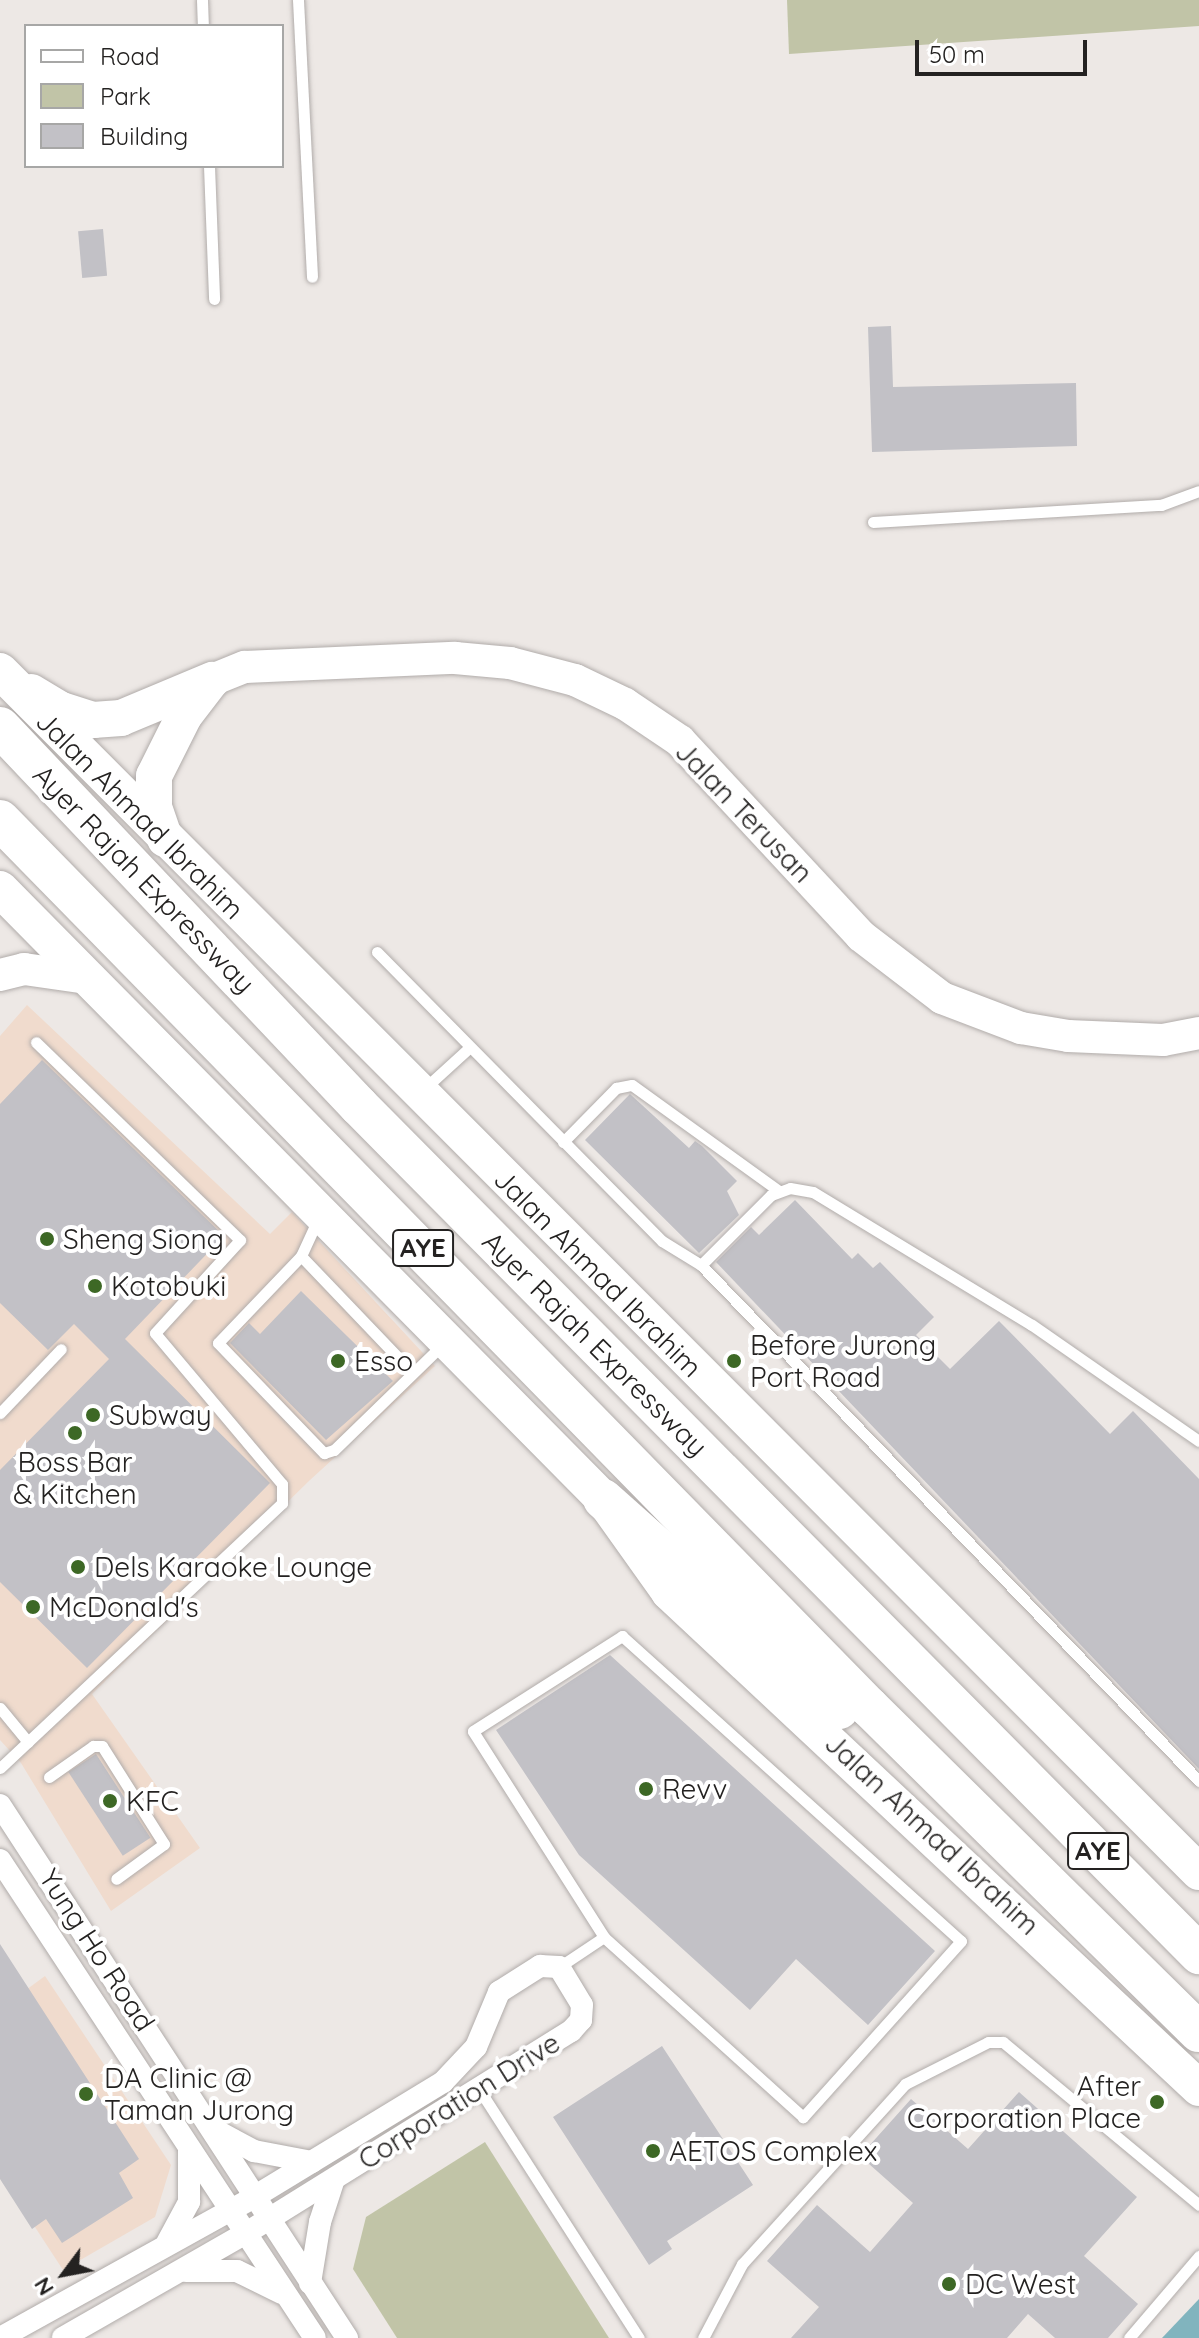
<!DOCTYPE html>
<style>
body{margin:0}
#map{position:relative;width:1199px;height:2338px;overflow:hidden;background:#ede8e5;font-family:Quicksand,sans-serif}
div>[style]{position:absolute}
.commercial>*{inset:0;background:#f0dbcd}
.green>*{inset:0;background:#c1c4a7}
.water>*{inset:0;background:#81b4be}
.building>*{inset:0;background:#c2c1c6;transform-origin:0 0}
.roads{filter:drop-shadow(0 0 2px #b1acaa) drop-shadow(0 0 2px #b1acaa)}
.lane>*{height:11px;margin:-5.5px;padding:0 5.5px;transform-origin:5.5px;border-radius:5.5px;background:#fff}
.street>*{height:22px;margin:-11px;padding:0 11px;transform-origin:11px;border-radius:11px;background:#fff}
.secondary>*{height:32px;margin:-16px;padding:0 16px;transform-origin:16px;border-radius:16px;background:#fff}
.primary>*{height:36px;margin:-18px;padding:0 18px;transform-origin:18px;border-radius:18px;background:#fff}
.highway>*{height:40px;margin:-20px;padding:0 20px;transform-origin:20px;border-radius:20px;background:#fff}
.dots>*{width:22px;height:22px;translate:-50% -50%;box-sizing:border-box;border:4px solid #fff;border-radius:50%}
span{translate:-50% -50%;white-space:nowrap;text-align:center;line-height:1.15;-webkit-text-stroke:8px #fff;paint-order:stroke}
.shield-label span{padding:2px 6px;background:#fff;border:2px solid;border-radius:6px;-webkit-text-stroke-width:0}
.shield-label{font-size:26px;color:#242221;font-weight:700}
.street-label{font-size:28px;color:#242221}
.poi-label{font-size:28px;color:#242221}
.left{translate:0 -50%;text-align:left}
.right{translate:-100% -50%;text-align:right}
.legend{position:absolute;left:24px;top:24px;width:260px;height:144px;box-sizing:border-box;background:#fff;border:2px solid #a7a7a6;margin:0;padding:10px 14px;list-style:none;font-size:24px;color:#242221}
.legend li{display:flex;align-items:center;gap:16px;height:40px}
.legend b{width:40px;border:2px solid #a7a7a6}
.north{position:absolute;left:24px;top:2234px;width:80px;height:80px;-webkit-text-stroke:6px #fff;paint-order:stroke;rotate:238deg;font-size:22px;font-weight:700;line-height:32px;text-align:center;color:#242221}
.north::after{content:'';display:block;margin:auto;width:28px;height:36px;background:#242221;clip-path:polygon(50% 0,100% 100%,50% 72%,0 100%)}
.scale{position:absolute;left:915px;top:40px;width:172px;height:36px;box-sizing:border-box;border:4px solid #242221;border-top:0;padding-left:10px;font-size:24px;line-height:28px;white-space:nowrap;color:#242221;-webkit-text-stroke:6px #fff;paint-order:stroke}
</style>
<div id="map">
<div class="commercial">
<div style="clip-path:polygon(27px 1005px,270px 1234px,292px 1212px,435px 1366px,310px 1480px,92px 1694px,200px 1848px,111px 1911px,21px 1763px,0 1740px,0 1036px)"></div>
<div style="clip-path:polygon(45px 1976px,171px 2165px,155px 2217px,63px 2270px,33px 2224px,15px 1998px)"></div>
</div>
<div class="green">
<div style="clip-path:polygon(787px 0,1199px 0,1199px 26px,789px 54px)"></div>
<div style="clip-path:polygon(485px 2142px,609px 2338px,397px 2338px,353px 2269px,366px 2217px)"></div>
</div>
<div class="water">
<div style="clip-path:polygon(1199px 2299px,1199px 2338px,1162px 2338px)"></div>
</div>
<div class="building">
<div style="left:103px;top:229px;width:47px;height:25px;rotate:85deg"></div>
<div style="clip-path:polygon(891px 326px,893px 387px,1076px 383px,1077px 446px,872px 452px,868px 327px)"></div>
<div style="clip-path:polygon(42px 1060px,224px 1236px,125px 1339px,270px 1483px,87px 1668px,0 1582px,0 1470px,109px 1359px,74px 1324px,48px 1350px,0 1303px,0 1104px)"></div>
<div style="clip-path:polygon(630px 1094px,689px 1148px,695px 1141px,702px 1146px,737px 1181px,727px 1191px,739px 1215px,699px 1253px,585px 1140px)"></div>
<div style="clip-path:polygon(795px 1200px,852px 1259px,858px 1253px,873px 1268px,880px 1262px,934px 1317px,916px 1335px,950px 1369px,999px 1321px,1110px 1434px,1133px 1411px,1199px 1479px,1199px 1769px,716px 1262px,751px 1227px,759px 1235px)"></div>
<div style="clip-path:polygon(301px 1291px,393px 1381px,326px 1440px,230px 1343px,249px 1323px,260px 1334px)"></div>
<div style="clip-path:polygon(610px 1655px,935px 1951px,868px 2025px,796px 1959px,750px 2010px,579px 1855px,496px 1730px)"></div>
<div style="left:96px;top:1754px;width:100px;height:33px;rotate:57deg"></div>
<div style="clip-path:polygon(0 1944px,139px 2159px,119px 2173px,133px 2198px,62px 2243px,46px 2219px,32px 2229px,0 2179px)"></div>
<div style="clip-path:polygon(662px 2046px,753px 2185px,667px 2241px,672px 2249px,649px 2265px,553px 2117px)"></div>
<div style="clip-path:polygon(1019px 2092px,1137px 2197px,1084px 2256px,1138px 2304px,1108px 2338px,1055px 2338px,1028px 2314px,1007px 2338px,791px 2338px,819px 2307px,767px 2261px,817px 2205px,870px 2252px,913px 2203px,860px 2156px,911px 2099px,968px 2149px)"></div>
</div>
<div class="roads">
<div class="lane">
<div style="left:202px;top:0;width:26px;rotate:88deg"></div>
<div style="left:298px;top:0;width:277px;rotate:87.1deg"></div>
<div style="left:209px;top:166px;width:133px;rotate:87.8deg"></div>
<div style="left:873px;top:522px;width:289px;rotate:-3.4deg"></div>
<div style="left:1161px;top:505px;width:40px;rotate:-20.2deg"></div>
<div style="left:377px;top:952px;width:406px;rotate:45.4deg"></div>
<div style="left:662px;top:1241px;width:46px;rotate:31.6deg"></div>
<div style="left:701px;top:1265px;width:717px;rotate:46.02deg"></div>
<div style="left:425px;top:1088px;width:59px;rotate:-42.3deg"></div>
<div style="left:563px;top:1142px;width:76px;rotate:-45.5deg"></div>
<div style="left:616px;top:1088px;width:16px;rotate:-11deg"></div>
<div style="left:632px;top:1085px;width:181px;rotate:35.8deg"></div>
<div style="left:318px;top:1219px;width:41px;rotate:114.7deg"></div>
<div style="left:301px;top:1256px;width:120px;rotate:133.7deg"></div>
<div style="left:218px;top:1343px;width:153px;rotate:46.1deg"></div>
<div style="left:324px;top:1453px;width:10px;rotate:-17deg"></div>
<div style="left:334px;top:1450px;width:153px;rotate:-44.2deg"></div>
<div style="left:301px;top:1256px;width:161px;rotate:46.3deg"></div>
<div style="left:701px;top:1265px;width:99px;rotate:-45deg"></div>
<div style="left:771px;top:1195px;width:20px;rotate:-20deg"></div>
<div style="left:790px;top:1188px;width:23px;rotate:10deg"></div>
<div style="left:813px;top:1192px;width:256px;rotate:31.3deg"></div>
<div style="left:1032px;top:1325px;width:203px;rotate:34.8deg"></div>
<div style="left:0;top:1413px;width:88px;rotate:-46.4deg"></div>
<div style="left:0;top:1708px;width:44px;rotate:50.5deg"></div>
<div style="left:0;top:1768px;width:387px;rotate:-43.2deg"></div>
<div style="left:282px;top:1503px;width:19px;rotate:-90deg"></div>
<div style="left:282px;top:1484px;width:197px;rotate:-130.1deg"></div>
<div style="left:155px;top:1333px;width:126px;rotate:-47.6deg"></div>
<div style="left:240px;top:1240px;width:284px;rotate:-135.9deg"></div>
<div style="left:49px;top:1777px;width:54px;rotate:-35.2deg"></div>
<div style="left:93px;top:1746px;width:9px"></div>
<div style="left:102px;top:1746px;width:116px;rotate:57.7deg"></div>
<div style="left:164px;top:1844px;width:59px;rotate:143.9deg"></div>
<div style="left:559px;top:1967px;width:54px;rotate:-33.7deg"></div>
<div style="left:604px;top:1937px;width:244px;rotate:-122.5deg"></div>
<div style="left:473px;top:1731px;width:177px;rotate:-32.5deg"></div>
<div style="left:622px;top:1636px;width:456px;rotate:42deg"></div>
<div style="left:961px;top:1941px;width:237px;rotate:131.9deg"></div>
<div style="left:803px;top:2117px;width:268px;rotate:-137.9deg"></div>
<div style="left:479px;top:2089px;width:296px;rotate:57.3deg"></div>
<div style="left:703px;top:2338px;width:84px;rotate:-62.2deg"></div>
<div style="left:742px;top:2264px;width:243px;rotate:-47.8deg"></div>
<div style="left:905px;top:2084px;width:93px;rotate:-26.8deg"></div>
<div style="left:988px;top:2042px;width:15px"></div>
<div style="left:1003px;top:2042px;width:255px;rotate:39.7deg"></div>
<div style="left:1129px;top:2338px;width:108px;rotate:-49.5deg"></div>
</div>
<div class="street">
<div style="left:0;top:1805px;width:636px;rotate:56.93deg"></div>
<div style="left:0;top:1860px;width:572px;rotate:56.62deg"></div>
<div style="left:213px;top:2129px;width:47px;rotate:28.2deg"></div>
<div style="left:254px;top:2151px;width:59px;rotate:10.7deg"></div>
<div style="left:167px;top:2243px;width:47px;rotate:-61.8deg"></div>
<div style="left:189px;top:2202px;width:51px;rotate:-90deg"></div>
<div style="left:186px;top:2271px;width:51px"></div>
<div style="left:237px;top:2271px;width:50px;rotate:26.1deg"></div>
<div style="left:310px;top:2283px;width:62px;rotate:-80.7deg"></div>
<div style="left:320px;top:2222px;width:45px;rotate:-72deg"></div>
<div style="left:0;top:2338px;width:291px;rotate:-29deg"></div>
<div style="left:254px;top:2197px;width:221px;rotate:-31.3deg"></div>
<div style="left:443px;top:2082px;width:48px;rotate:-46.7deg"></div>
<div style="left:476px;top:2047px;width:60px;rotate:-67.3deg"></div>
<div style="left:499px;top:1992px;width:49px;rotate:-32.4deg"></div>
<div style="left:540px;top:1966px;width:19px;rotate:3deg"></div>
<div style="left:559px;top:1967px;width:44px;rotate:58.8deg"></div>
<div style="left:582px;top:2005px;width:15px;rotate:94deg"></div>
<div style="left:581px;top:2020px;width:15px;rotate:132deg"></div>
<div style="left:571px;top:2031px;width:383px;rotate:148.1deg"></div>
<div style="left:246px;top:2233px;width:211px;rotate:150.2deg"></div>
</div>
<div class="secondary">
<div style="left:212px;top:680px;width:35px;rotate:-22deg"></div>
<div style="left:245px;top:667px;width:210px;rotate:-2.5deg"></div>
<div style="left:455px;top:658px;width:55px;rotate:5.2deg"></div>
<div style="left:510px;top:663px;width:67px;rotate:14.7deg"></div>
<div style="left:575px;top:680px;width:55px;rotate:25.6deg"></div>
<div style="left:625px;top:704px;width:66px;rotate:33.9deg"></div>
<div style="left:680px;top:741px;width:266px;rotate:47.1deg"></div>
<div style="left:861px;top:936px;width:102px;rotate:37.4deg"></div>
<div style="left:942px;top:998px;width:85px;rotate:20.8deg"></div>
<div style="left:1021px;top:1028px;width:48px;rotate:9.7deg"></div>
<div style="left:1068px;top:1036px;width:95px;rotate:2.4deg"></div>
<div style="left:1163px;top:1040px;width:37px;rotate:-11deg"></div>
<div style="left:0;top:975px;width:25px;rotate:-14deg"></div>
<div style="left:24px;top:969px;width:65px;rotate:8deg"></div>
</div>
<div class="primary">
<div style="left:0;top:671px;width:1697px;rotate:45.05deg"></div>
<div style="left:31px;top:692px;width:33px;rotate:31deg"></div>
<div style="left:59px;top:709px;width:36px;rotate:18deg"></div>
<div style="left:93px;top:720px;width:28px;rotate:-4deg"></div>
<div style="left:121px;top:718px;width:99px;rotate:-22.7deg"></div>
<div style="left:165px;top:839px;width:34px;rotate:-109deg"></div>
<div style="left:154px;top:807px;width:31px;rotate:-90deg"></div>
<div style="left:154px;top:776px;width:67px;rotate:-63.4deg"></div>
<div style="left:184px;top:716px;width:44px;rotate:-52.4deg"></div>
<div style="left:0;top:889px;width:858px;rotate:45.33deg"></div>
<div style="left:603px;top:1499px;width:114px;rotate:54.6deg"></div>
<div style="left:669px;top:1592px;width:726px;rotate:43.1deg"></div>
</div>
<div class="highway">
<div style="left:0;top:727px;width:522px;rotate:46.55deg"></div>
<div style="left:359px;top:1106px;width:1194px;rotate:45.27deg"></div>
<div style="left:0;top:820px;width:1242px;rotate:45.59deg"></div>
<div style="left:869px;top:1707px;width:463px;rotate:44.6deg"></div>
<div style="left:603px;top:1499px;width:316px;rotate:41.7deg"></div>
</div>
</div>
<div class="dots">
<div style="left:47px;top:1239px;background:#3d6825"></div>
<div style="left:95px;top:1286px;background:#3d6825"></div>
<div style="left:338px;top:1361px;background:#3d6825"></div>
<div style="left:734px;top:1361px;background:#3d6825"></div>
<div style="left:93px;top:1415px;background:#3d6825"></div>
<div style="left:75px;top:1433px;background:#3d6825"></div>
<div style="left:78px;top:1567px;background:#3d6825"></div>
<div style="left:33px;top:1607px;background:#3d6825"></div>
<div style="left:646px;top:1789px;background:#3d6825"></div>
<div style="left:110px;top:1801px;background:#3d6825"></div>
<div style="left:86px;top:2094px;background:#3d6825"></div>
<div style="left:1157px;top:2102px;background:#3d6825"></div>
<div style="left:653px;top:2151px;background:#3d6825"></div>
<div style="left:949px;top:2284px;background:#3d6825"></div>
</div>
<div class="shield-label">
<span style="left:423px;top:1248px">AYE</span>
<span style="left:1098px;top:1851px">AYE</span>
</div>
<div class="street-label">
<span style="left:744px;top:812px;rotate:46deg">Jalan Terusan</span>
<span style="left:140px;top:815px;rotate:45deg">Jalan Ahmad Ibrahim</span>
<span style="left:144px;top:879px;rotate:46deg">Ayer Rajah Expressway</span>
<span style="left:598px;top:1273px;rotate:45deg">Jalan Ahmad Ibrahim</span>
<span style="left:595px;top:1344px;rotate:45deg">Ayer Rajah Expressway</span>
<span style="left:932px;top:1834px;rotate:43deg">Jalan Ahmad Ibrahim</span>
<span style="left:97px;top:1950px;rotate:57deg">Yung Ho Road</span>
<span style="left:459px;top:2101px;rotate:-32deg">Corporation Drive</span>
</div>
<div class="poi-label">
<span class="left" style="left:63px;top:1239px">Sheng Siong</span>
<span class="left" style="left:111px;top:1286px">Kotobuki</span>
<span class="left" style="left:750px;top:1361px">Before Jurong<br>Port Road</span>
<span class="left" style="left:354px;top:1361px">Esso</span>
<span class="left" style="left:109px;top:1415px">Subway</span>
<span style="left:75px;top:1478px">Boss Bar<br>&amp; Kitchen</span>
<span class="left" style="left:94px;top:1567px">Dels Karaoke Lounge</span>
<span class="left" style="left:49px;top:1607px">McDonald's</span>
<span class="left" style="left:662px;top:1789px">Revv</span>
<span class="left" style="left:126px;top:1801px">KFC</span>
<span class="left" style="left:104px;top:2094px">DA Clinic @<br>Taman Jurong</span>
<span class="right" style="left:1141px;top:2102px">After<br>Corporation Place</span>
<span class="left" style="left:669px;top:2151px">AETOS Complex</span>
<span class="left" style="left:965px;top:2284px">DC West</span>
</div>
<ul class="legend">
<li><b style="height:10px;background:#fff"></b>Road</li>
<li><b style="height:22px;background:#c1c4a7"></b>Park</li>
<li><b style="height:22px;background:#c2c1c6"></b>Building</li>
</ul>
<div class="north">N</div>
<div class="scale">50 m</div>
</div>
